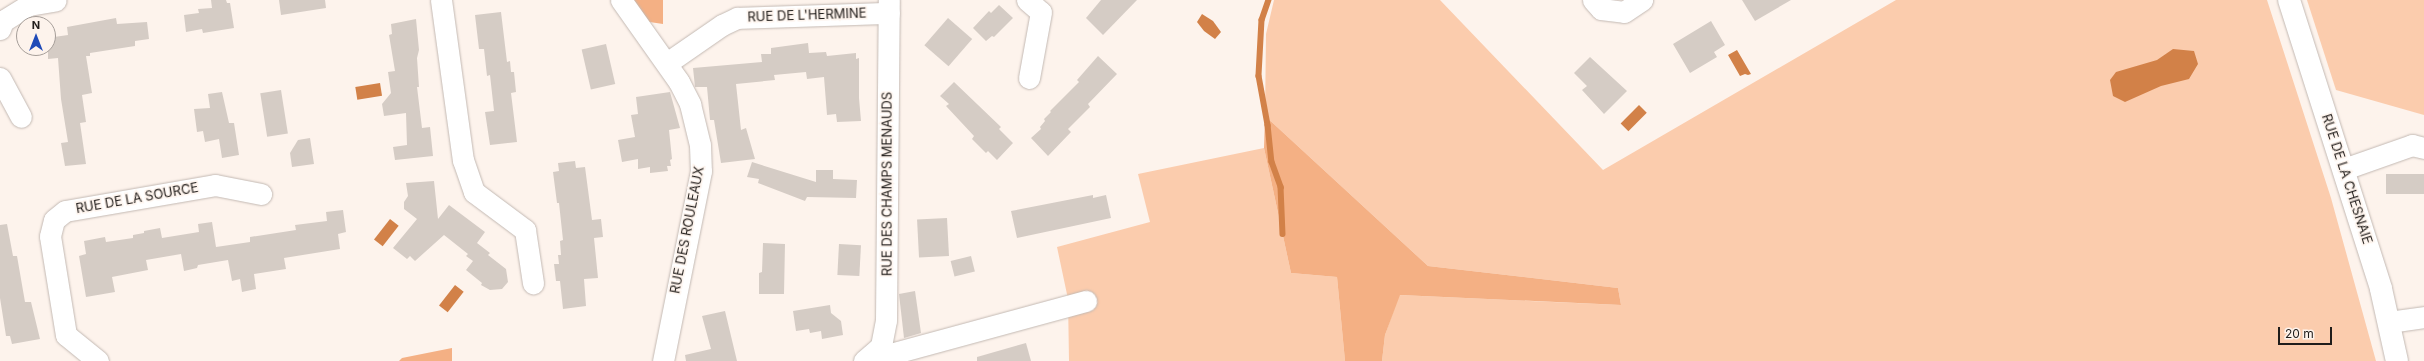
<!DOCTYPE html>
<style>
body{margin:0}
#map{position:relative;width:2424px;height:361px;overflow:hidden;background:#fdf3ec;font-family:Inter,sans-serif}
div>[style]{position:absolute}
.green>*{inset:0;background:#fbccad}
.forest>*{inset:0;background:#f4b084}
.water>*{inset:0;background:#d28148;transform-origin:0 0}
.stream>*{height:5.5px;margin:-2.75px;padding:0 2.75px;transform-origin:2.75px;border-radius:2.75px;background:#d28148}
.building>*{inset:0;background:#d5ccc5;transform-origin:0 0}
.roads{filter:drop-shadow(0 0 1px #c3b9b3) drop-shadow(0 0 1px #c3b9b3)}
.street>*{height:21px;margin:-10.5px;padding:0 10.5px;transform-origin:10.5px;border-radius:10.5px;background:#fff}
.secondary>*{height:22px;margin:-11px;padding:0 11px;transform-origin:11px;border-radius:11px;background:#fff}
span{translate:-50% -50%;white-space:nowrap;text-align:center;line-height:1.15;-webkit-text-stroke:3px #fdf3ec;paint-order:stroke}
.street-label{font-size:13px;color:#201d1b}
.north{position:absolute;left:16px;top:16px;width:40px;height:40px;box-sizing:border-box;background:#fdf3ec;border:1px solid #a59d98;border-radius:50%;rotate:0deg;font-size:11px;font-weight:700;line-height:16px;text-align:center;color:#201d1b}
.north::after{content:'';display:block;margin:auto;width:14px;height:18px;background:#1f4ab7;clip-path:polygon(50% 0,100% 100%,50% 72%,0 100%)}
.scale{position:absolute;left:2278px;top:327px;width:54px;height:18px;box-sizing:border-box;border:2px solid #201d1b;border-top:0;padding-left:5px;font-size:12px;line-height:14px;white-space:nowrap;color:#201d1b;-webkit-text-stroke:3px #fdf3ec;paint-order:stroke}
</style>
<div id="map">
<div class="green">
<div style="clip-path:polygon(1274px 0,1440px 0,1603px 170px,1896px 0,2267px 0,2331px 198px,2376px 361px,1382px 361px,1385px 335px,1399px 295px,1621px 305px,1618px 288px,1428px 266px,1265px 116px,1266px 34px)"></div>
<div style="clip-path:polygon(2307px 0,2424px 0,2424px 115px,2336px 90px)"></div>
<div style="clip-path:polygon(1264px 148px,1291px 273px,1337px 277px,1345px 361px,1069px 361px,1068px 299px,1057px 247px,1150px 222px,1138px 174px)"></div>
</div>
<div class="forest">
<div style="clip-path:polygon(627px 0,663px 0,663px 24px,643px 21px)"></div>
<div style="clip-path:polygon(1265px 116px,1428px 266px,1618px 288px,1621px 305px,1400px 295px,1385px 335px,1382px 361px,1345px 361px,1337px 277px,1291px 273px,1264px 148px)"></div>
<div style="clip-path:polygon(452px 348px,452px 361px,399px 361px,402px 358px)"></div>
</div>
<div class="water">
<div style="clip-path:polygon(1202px 14px,1213px 21px,1221px 32px,1215px 39px,1204px 31px,1197px 22px)"></div>
<div style="clip-path:polygon(2173px 49px,2194px 51px,2198px 64px,2189px 79px,2161px 86px,2125px 102px,2113px 96px,2110px 80px,2116px 72px,2157px 60px)"></div>
<div style="clip-path:polygon(1737px 50px,1751px 74px,1748px 75px,1745px 74px,1740px 76px,1728px 55px)"></div>
<div style="left:380px;top:83px;width:13px;height:25px;rotate:81deg"></div>
<div style="left:1639px;top:105px;width:11px;height:26px;rotate:45deg"></div>
<div style="left:390px;top:219px;width:11px;height:26px;rotate:38deg"></div>
<div style="left:455px;top:285px;width:11px;height:26px;rotate:38deg"></div>
</div>
<div class="stream">
<div style="left:1269px;top:0;width:21px;rotate:109deg"></div>
<div style="left:1262px;top:20px;width:56px;rotate:93.1deg"></div>
<div style="left:1259px;top:76px;width:50px;rotate:79.6deg"></div>
<div style="left:1268px;top:125px;width:37px;rotate:84deg"></div>
<div style="left:1272px;top:162px;width:27px;rotate:70deg"></div>
<div style="left:1281px;top:187px;width:47px;rotate:87.6deg"></div>
</div>
<div class="building">
<div style="clip-path:polygon(211px 0,226px 0,227px 3px,230px 3px,234px 28px,203px 33px,202px 29px,186px 32px,184px 15px,199px 13px,198px 9px,212px 8px)"></div>
<div style="clip-path:polygon(279px 0,325px 0,326px 8px,281px 15px)"></div>
<div style="clip-path:polygon(1101px 0,1137px 0,1103px 35px,1086px 18px)"></div>
<div style="clip-path:polygon(1742px 0,1791px 0,1755px 21px)"></div>
<div style="clip-path:polygon(999px 5px,1013px 18px,994px 37px,992px 36px,986px 41px,973px 28px,989px 11px,991px 13px)"></div>
<div style="clip-path:polygon(501px 12px,507px 62px,510px 61px,511px 72px,514px 72px,516px 92px,511px 93px,517px 142px,490px 145px,485px 112px,494px 111px,490px 75px,487px 76px,484px 49px,479px 49px,475px 15px)"></div>
<div style="clip-path:polygon(116px 18px,117px 24px,147px 22px,149px 39px,135px 41px,135px 46px,90px 53px,90px 56px,86px 56px,92px 93px,82px 95px,86px 122px,80px 123px,86px 164px,65px 166px,61px 143px,68px 142px,61px 99px,58px 58px,48px 59px,48px 43px,54px 42px,54px 37px,68px 35px,67px 27px)"></div>
<div style="left:948px;top:18px;width:32px;height:36px;rotate:41deg"></div>
<div style="clip-path:polygon(416px 19px,419px 50px,417px 58px,419px 87px,417px 87px,422px 128px,430px 127px,433px 156px,395px 160px,393px 147px,407px 145px,406px 113px,384px 116px,382px 104px,391px 93px,388px 72px,395px 71px,389px 35px,392px 34px,391px 24px)"></div>
<div style="clip-path:polygon(1711px 21px,1725px 45px,1714px 52px,1717px 57px,1690px 73px,1673px 44px)"></div>
<div style="clip-path:polygon(808px 43px,809px 53px,826px 52px,827px 56px,856px 53px,856px 59px,859px 58px,859px 98px,861px 121px,837px 122px,836px 114px,827px 115px,824px 77px,807px 79px,806px 72px,774px 75px,775px 80px,736px 84px,741px 130px,746px 128px,755px 159px,721px 163px,714px 120px,710px 120px,707px 87px,695px 87px,693px 68px,762px 62px,761px 54px,771px 54px,771px 48px)"></div>
<div style="left:606px;top:44px;width:41px;height:25px;rotate:77deg"></div>
<div style="clip-path:polygon(1098px 56px,1117px 74px,1088px 104px,1090px 107px,1068px 129px,1071px 132px,1048px 156px,1031px 138px,1041px 129px,1040px 127px,1045px 121px,1044px 119px,1051px 112px,1050px 111px,1079px 82px,1077px 80px)"></div>
<div style="clip-path:polygon(1590px 57px,1627px 91px,1604px 114px,1582px 90px,1587px 86px,1574px 73px)"></div>
<div style="clip-path:polygon(954px 82px,1001px 127px,999px 129px,1013px 143px,997px 160px,988px 151px,986px 153px,972px 139px,974px 136px,946px 106px,949px 104px,940px 96px)"></div>
<div style="left:281px;top:90px;width:44px;height:21px;rotate:81deg"></div>
<div style="clip-path:polygon(222px 92px,229px 123px,234px 123px,239px 155px,222px 158px,219px 139px,205px 142px,203px 131px,197px 132px,194px 109px,210px 108px,208px 94px)"></div>
<div style="clip-path:polygon(670px 92px,680px 128px,669px 130px,672px 159px,670px 160px,671px 166px,667px 166px,668px 171px,650px 173px,650px 167px,638px 169px,638px 159px,622px 162px,618px 140px,635px 137px,631px 115px,638px 114px,636px 97px)"></div>
<div style="clip-path:polygon(310px 138px,314px 164px,292px 167px,290px 153px,298px 140px)"></div>
<div style="clip-path:polygon(575px 161px,576px 168px,585px 167px,592px 220px,601px 219px,603px 237px,594px 238px,598px 278px,584px 279px,586px 306px,563px 309px,560px 281px,556px 281px,554px 264px,559px 264px,558px 255px,561px 255px,560px 241px,563px 240px,559px 203px,557px 203px,553px 172px,559px 171px,558px 163px)"></div>
<div style="clip-path:polygon(752px 162px,816px 182px,816px 170px,833px 170px,833px 179px,857px 180px,856px 198px,807px 197px,805px 201px,758px 183px,759px 179px,747px 177px)"></div>
<div style="left:2424px;top:174px;width:20px;height:38px;rotate:90deg"></div>
<div style="clip-path:polygon(434px 181px,438px 219px,449px 205px,485px 232px,477px 243px,490px 253px,488px 255px,506px 269px,508px 282px,502px 289px,490px 290px,481px 285px,482px 283px,466px 270px,473px 261px,466px 256px,468px 254px,444px 235px,415px 261px,410px 256px,407px 259px,393px 248px,417px 219px,404px 209px,404px 202px,408px 196px,406px 183px)"></div>
<div style="clip-path:polygon(1093px 195px,1093px 198px,1106px 195px,1111px 218px,1017px 238px,1011px 211px)"></div>
<div style="clip-path:polygon(343px 210px,346px 232px,338px 234px,340px 249px,284px 258px,286px 269px,254px 274px,256px 289px,242px 292px,240px 279px,232px 281px,228px 260px,198px 265px,197px 268px,184px 271px,181px 254px,146px 260px,148px 270px,112px 277px,115px 292px,86px 297px,79px 256px,86px 254px,84px 241px,105px 237px,106px 242px,133px 238px,133px 235px,144px 233px,144px 231px,160px 228px,162px 238px,199px 232px,198px 224px,212px 222px,216px 247px,250px 242px,250px 237px,296px 230px,295px 225px,327px 221px,326px 212px)"></div>
<div style="left:947px;top:218px;width:38px;height:30px;rotate:87deg"></div>
<div style="clip-path:polygon(7px 224px,13px 256px,17px 256px,25px 302px,31px 302px,40px 339px,12px 344px,10px 336px,6px 336px,0 298px,0 225px)"></div>
<div style="clip-path:polygon(763px 243px,785px 244px,784px 294px,759px 294px,759px 273px,762px 272px)"></div>
<div style="left:839px;top:244px;width:22px;height:31px;rotate:3deg"></div>
<div style="left:971px;top:256px;width:16px;height:21px;rotate:76deg"></div>
<div style="clip-path:polygon(915px 291px,921px 333px,904px 338px,899px 294px)"></div>
<div style="clip-path:polygon(830px 305px,831px 313px,841px 321px,843px 335px,822px 339px,821px 331px,810px 333px,809px 329px,796px 331px,793px 311px)"></div>
<div style="clip-path:polygon(725px 311px,737px 361px,686px 361px,685px 355px,711px 349px,702px 316px)"></div>
<div style="clip-path:polygon(1026px 343px,1031px 361px,977px 361px,977px 357px)"></div>
</div>
<div class="roads">
<div class="street">
<div style="left:441px;top:0;width:162px;rotate:82.2deg"></div>
<div style="left:463px;top:160px;width:34px;rotate:71deg"></div>
<div style="left:474px;top:192px;width:64px;rotate:36.7deg"></div>
<div style="left:525px;top:230px;width:54px;rotate:81.4deg"></div>
<div style="left:621px;top:0;width:100px;rotate:54.7deg"></div>
<div style="left:679px;top:82px;width:25px;rotate:63deg"></div>
<div style="left:690px;top:104px;width:42px;rotate:76.3deg"></div>
<div style="left:700px;top:145px;width:26px;rotate:88deg"></div>
<div style="left:701px;top:171px;width:194px;rotate:101.3deg"></div>
<div style="left:1027px;top:0;width:18px;rotate:41deg"></div>
<div style="left:1041px;top:12px;width:67px;rotate:100.3deg"></div>
<div style="left:1593px;top:0;width:12px;rotate:48deg"></div>
<div style="left:1601px;top:9px;width:23px;rotate:7deg"></div>
<div style="left:1624px;top:12px;width:22px;rotate:-34deg"></div>
<div style="left:0;top:29px;width:9px;rotate:-69deg"></div>
<div style="left:3px;top:21px;width:31px;rotate:-32deg"></div>
<div style="left:29px;top:5px;width:27px;rotate:-10deg"></div>
<div style="left:667px;top:63px;width:67px;rotate:-34.6deg"></div>
<div style="left:722px;top:25px;width:17px;rotate:-25deg"></div>
<div style="left:737px;top:18px;width:152px;rotate:-1.9deg"></div>
<div style="left:0;top:78px;width:44px;rotate:61.7deg"></div>
<div style="left:2344px;top:169px;width:72px;rotate:-19.4deg"></div>
<div style="left:2412px;top:145px;width:12px;rotate:14deg"></div>
<div style="left:2389px;top:322px;width:35px;rotate:-8deg"></div>
<div style="left:98px;top:361px;width:41px;rotate:-140.9deg"></div>
<div style="left:66px;top:335px;width:100px;rotate:-99.2deg"></div>
<div style="left:50px;top:236px;width:16px;rotate:-76deg"></div>
<div style="left:54px;top:220px;width:14px;rotate:-39deg"></div>
<div style="left:65px;top:211px;width:152px;rotate:-9.8deg"></div>
<div style="left:215px;top:185px;width:47px;rotate:11.1deg"></div>
<div style="left:864px;top:361px;width:23px;rotate:-41deg"></div>
<div style="left:881px;top:346px;width:26px;rotate:-79deg"></div>
<div style="left:886px;top:320px;width:320px;rotate:-89.5deg"></div>
<div style="left:865px;top:361px;width:229px;rotate:-15.2deg"></div>
</div>
<div class="secondary">
<div style="left:2289px;top:0;width:303px;rotate:72.3deg"></div>
<div style="left:2381px;top:289px;width:74px;rotate:77.5deg"></div>
</div>
</div>
<div class="street-label">
<span style="left:807px;top:15px;rotate:-2deg">RUE DE L'HERMINE</span>
<span style="left:2347px;top:179px;rotate:72deg">RUE DE LA CHESNAIE</span>
<span style="left:887px;top:184px;rotate:-90deg">RUE DES CHAMPS MENAUDS</span>
<span style="left:137px;top:198px;rotate:-10deg">RUE DE LA SOURCE</span>
<span style="left:687px;top:230px;rotate:-79deg">RUE DES ROULEAUX</span>
</div>
<div class="north">N</div>
<div class="scale">20 m</div>
</div>
